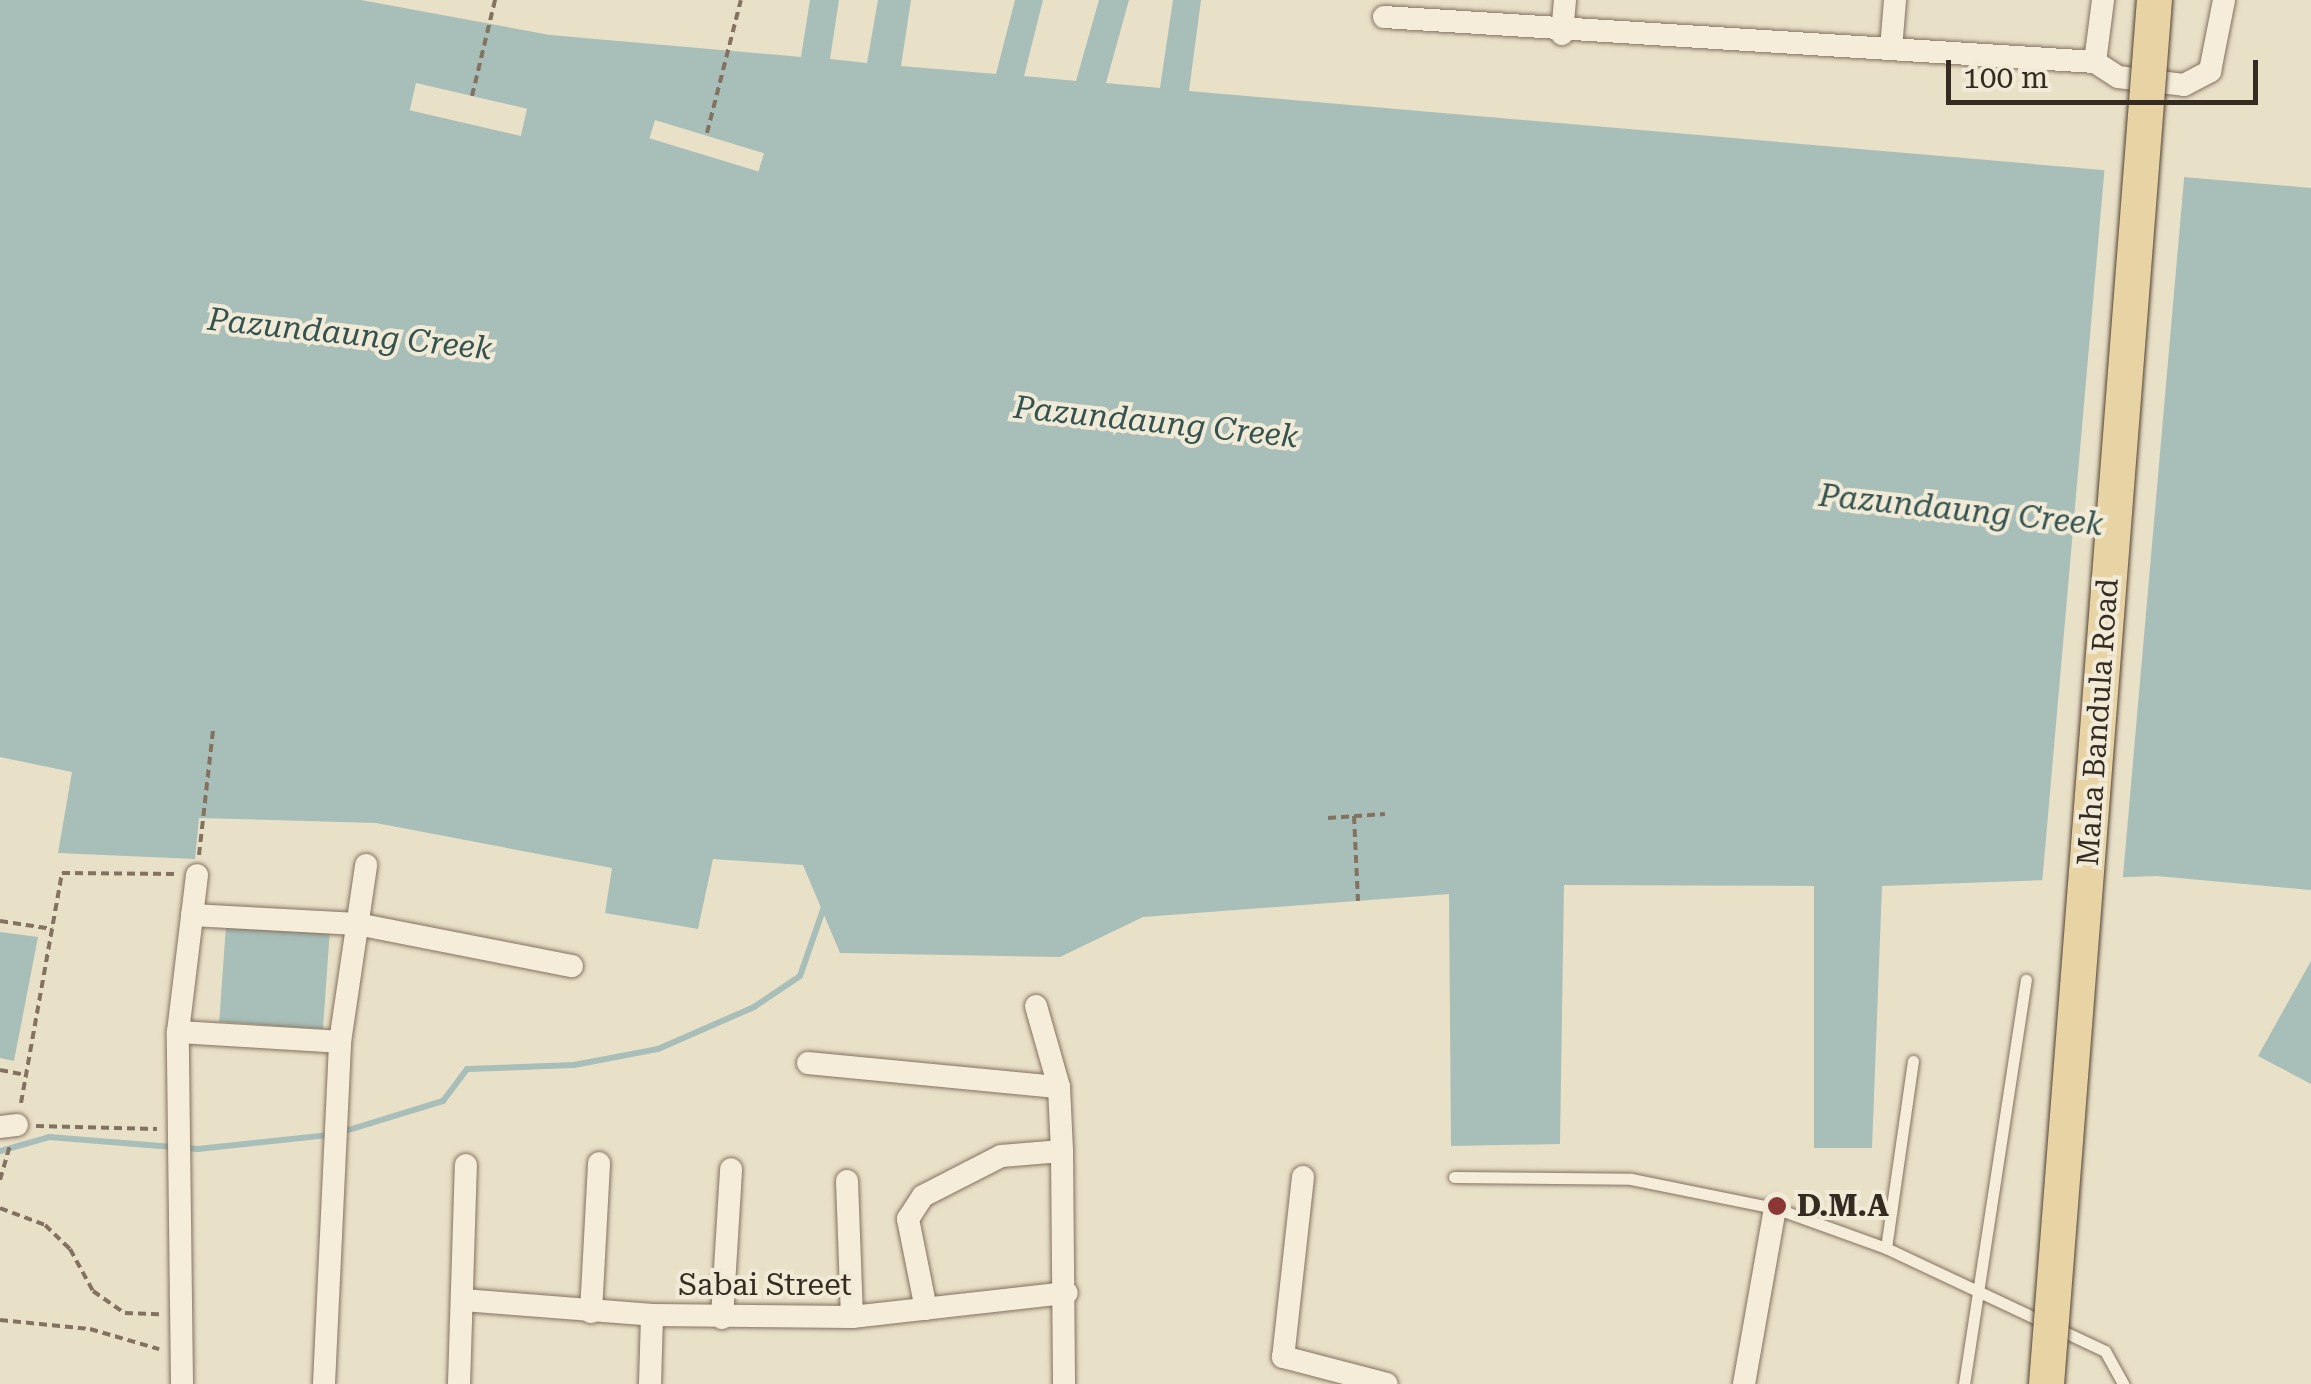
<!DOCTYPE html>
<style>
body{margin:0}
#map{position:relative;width:2311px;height:1384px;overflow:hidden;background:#e9e0c8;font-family:"Roboto Serif",serif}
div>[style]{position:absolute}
.water>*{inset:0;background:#a8beb8;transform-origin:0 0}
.pier>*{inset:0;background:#e9e0c8;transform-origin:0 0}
.stream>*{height:6px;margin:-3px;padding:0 3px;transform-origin:3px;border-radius:3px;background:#a8beb8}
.path>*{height:4px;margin-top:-2px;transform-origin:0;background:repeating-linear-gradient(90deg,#83725f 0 8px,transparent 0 13px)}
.roads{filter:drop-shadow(0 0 2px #83725f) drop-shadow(0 0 2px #83725f)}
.lane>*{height:11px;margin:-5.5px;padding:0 5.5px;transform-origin:5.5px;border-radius:5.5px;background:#f5edda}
.street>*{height:22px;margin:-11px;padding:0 11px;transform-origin:11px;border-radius:11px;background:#f5edda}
.bridges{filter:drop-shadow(0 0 2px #514132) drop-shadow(0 0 2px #514132)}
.primary-bridge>*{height:35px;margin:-17.5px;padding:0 17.5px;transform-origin:17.5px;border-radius:17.5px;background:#e7d3a4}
.dots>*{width:28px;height:28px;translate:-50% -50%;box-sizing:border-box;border:5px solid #f1ead6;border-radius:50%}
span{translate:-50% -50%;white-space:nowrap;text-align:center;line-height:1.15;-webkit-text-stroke:8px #f1ead6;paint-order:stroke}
.street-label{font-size:30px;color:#352b21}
.poi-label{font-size:30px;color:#352b21;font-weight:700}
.left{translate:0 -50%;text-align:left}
.water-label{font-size:32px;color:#325351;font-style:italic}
.scale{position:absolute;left:1946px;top:60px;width:312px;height:45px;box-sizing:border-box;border:5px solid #352b21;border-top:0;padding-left:12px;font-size:30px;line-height:35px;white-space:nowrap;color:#352b21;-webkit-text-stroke:8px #f1ead6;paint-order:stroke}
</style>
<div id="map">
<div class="water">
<div style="clip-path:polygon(0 0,361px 0,550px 35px,801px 57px,810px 0,839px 0,830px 59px,867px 63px,878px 0,911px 0,901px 66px,996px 74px,1015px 0,1043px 0,1024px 76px,1076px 81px,1099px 0,1129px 0,1106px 83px,1160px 88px,1173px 0,1201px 0,1189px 91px,2311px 188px,2311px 890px,2157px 876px,1882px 886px,1872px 1148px,1814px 1148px,1814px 886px,1564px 885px,1560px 1144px,1451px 1146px,1449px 894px,1143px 917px,1060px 957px,840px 953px,803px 865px,713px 859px,698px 929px,605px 913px,612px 868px,376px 823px,199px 818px,195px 859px,58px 853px,72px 772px,0 757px)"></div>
<div style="left:226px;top:925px;width:104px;height:97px;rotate:4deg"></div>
<div style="clip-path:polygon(0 932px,38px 937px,14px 1061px,0 1058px)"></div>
<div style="clip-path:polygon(2311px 961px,2311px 1084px,2258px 1056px)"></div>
</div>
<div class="pier">
<div style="left:416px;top:83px;width:114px;height:28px;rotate:13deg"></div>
<div style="left:655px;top:120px;width:114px;height:19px;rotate:17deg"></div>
<div style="left:2105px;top:164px;width:80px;height:723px;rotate:5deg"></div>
</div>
<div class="stream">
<div style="left:342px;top:1132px;width:106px;rotate:-17.1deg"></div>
<div style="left:443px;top:1101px;width:40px;rotate:-53deg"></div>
<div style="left:467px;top:1069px;width:107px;rotate:-2.1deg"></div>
<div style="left:574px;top:1065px;width:86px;rotate:-10.8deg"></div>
<div style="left:658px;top:1049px;width:105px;rotate:-23.6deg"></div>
<div style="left:754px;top:1007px;width:55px;rotate:-34deg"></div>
<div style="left:800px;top:976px;width:73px;rotate:-70.8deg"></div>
<div style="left:0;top:1151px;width:51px;rotate:-15.9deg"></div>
<div style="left:49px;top:1137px;width:149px;rotate:4.6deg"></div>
<div style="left:198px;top:1149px;width:133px;rotate:-6.1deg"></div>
</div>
<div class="path">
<div style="left:472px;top:96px;width:99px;rotate:-76.5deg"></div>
<div style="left:707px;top:133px;width:137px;rotate:-75.7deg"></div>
<div style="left:1354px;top:816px;width:85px;rotate:87.3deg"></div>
<div style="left:1328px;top:818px;width:57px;rotate:-4deg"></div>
<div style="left:199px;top:855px;width:125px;rotate:-83.6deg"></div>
<div style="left:0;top:921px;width:53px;rotate:8.7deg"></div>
<div style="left:0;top:1070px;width:25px;rotate:11deg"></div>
<div style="left:21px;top:1103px;width:234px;rotate:-79.9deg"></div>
<div style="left:62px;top:873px;width:115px;rotate:0.5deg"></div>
<div style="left:36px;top:1126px;width:121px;rotate:1.4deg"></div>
<div style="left:0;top:1180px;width:35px;rotate:-74deg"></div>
<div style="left:0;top:1208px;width:48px;rotate:20.7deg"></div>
<div style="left:45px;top:1225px;width:35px;rotate:44deg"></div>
<div style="left:70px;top:1249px;width:48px;rotate:61.3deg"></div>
<div style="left:93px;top:1291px;width:39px;rotate:35deg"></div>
<div style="left:125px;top:1313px;width:34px;rotate:2deg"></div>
<div style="left:0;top:1320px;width:90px;rotate:5.7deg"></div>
<div style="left:90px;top:1329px;width:72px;rotate:16.2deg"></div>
</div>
<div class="roads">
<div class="lane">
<div style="left:1454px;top:1177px;width:177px;rotate:0.6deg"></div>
<div style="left:1631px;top:1179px;width:147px;rotate:11.4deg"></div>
<div style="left:1775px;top:1208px;width:118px;rotate:19.8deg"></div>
<div style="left:1886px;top:1248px;width:242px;rotate:25.2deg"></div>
<div style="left:2105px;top:1351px;width:38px;rotate:61deg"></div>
<div style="left:1886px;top:1248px;width:189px;rotate:-81.8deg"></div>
<div style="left:1964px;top:1384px;width:409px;rotate:-81.3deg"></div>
</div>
<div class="street">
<div style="left:1384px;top:17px;width:712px;rotate:3.62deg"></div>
<div style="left:2095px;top:62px;width:27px;rotate:33deg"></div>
<div style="left:2118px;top:77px;width:66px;rotate:6.9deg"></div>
<div style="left:2184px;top:85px;width:30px;rotate:-28deg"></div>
<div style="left:2210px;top:71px;width:72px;rotate:-78.8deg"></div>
<div style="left:1562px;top:34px;width:34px;rotate:-85deg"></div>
<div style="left:1891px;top:49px;width:49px;rotate:-85.3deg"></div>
<div style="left:2095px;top:62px;width:63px;rotate:-82.6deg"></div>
<div style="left:192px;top:915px;width:165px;rotate:3.1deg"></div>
<div style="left:357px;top:924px;width:219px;rotate:11.1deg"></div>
<div style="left:1036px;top:1006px;width:84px;rotate:74.1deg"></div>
<div style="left:1059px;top:1087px;width:64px;rotate:87.3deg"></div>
<div style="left:178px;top:1032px;width:162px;rotate:3.5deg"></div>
<div style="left:808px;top:1063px;width:252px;rotate:5.5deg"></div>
<div style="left:0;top:1127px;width:17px;rotate:-7deg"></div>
<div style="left:1303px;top:1177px;width:181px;rotate:96.3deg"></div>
<div style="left:1283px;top:1357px;width:107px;rotate:14.6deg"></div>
<div style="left:847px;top:1181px;width:136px;rotate:87.9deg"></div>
<div style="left:463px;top:1300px;width:190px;rotate:4.5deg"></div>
<div style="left:652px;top:1315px;width:200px;rotate:0.6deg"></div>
<div style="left:852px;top:1317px;width:216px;rotate:-6.4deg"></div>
<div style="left:926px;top:1309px;width:92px;rotate:-101.3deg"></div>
<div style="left:908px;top:1219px;width:27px;rotate:-57deg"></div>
<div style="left:923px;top:1196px;width:88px;rotate:-27.1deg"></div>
<div style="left:1001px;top:1156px;width:61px;rotate:-4.7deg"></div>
<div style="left:1062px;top:1151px;width:233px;rotate:89.5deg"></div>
<div style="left:591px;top:1312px;width:149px;rotate:-86.9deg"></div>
<div style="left:722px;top:1318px;width:149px;rotate:-86.5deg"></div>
<div style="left:182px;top:1384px;width:352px;rotate:-90.7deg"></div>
<div style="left:178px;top:1032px;width:158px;rotate:-83.1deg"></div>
<div style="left:324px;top:1384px;width:342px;rotate:-87.3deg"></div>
<div style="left:340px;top:1042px;width:179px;rotate:-81.6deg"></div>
<div style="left:459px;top:1384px;width:219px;rotate:-88.2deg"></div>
<div style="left:650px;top:1384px;width:69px;rotate:-88.3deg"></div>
<div style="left:1744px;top:1384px;width:179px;rotate:-80deg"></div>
</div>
</div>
<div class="bridges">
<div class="primary-bridge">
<div style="left:2046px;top:1384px;width:1388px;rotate:-85.54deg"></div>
</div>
</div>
<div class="dots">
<div style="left:1777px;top:1206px;background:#8b3736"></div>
</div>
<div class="street-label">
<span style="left:2098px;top:722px;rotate:-86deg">Maha Bandula Road</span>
<span style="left:765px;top:1285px">Sabai Street</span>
</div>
<div class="poi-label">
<span class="left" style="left:1797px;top:1206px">D.M.A</span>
</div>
<div class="water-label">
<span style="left:350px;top:334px;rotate:6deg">Pazundaung Creek</span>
<span style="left:1156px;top:422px;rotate:6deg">Pazundaung Creek</span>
<span style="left:1961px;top:510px;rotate:6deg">Pazundaung Creek</span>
</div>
<div class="scale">100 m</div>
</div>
